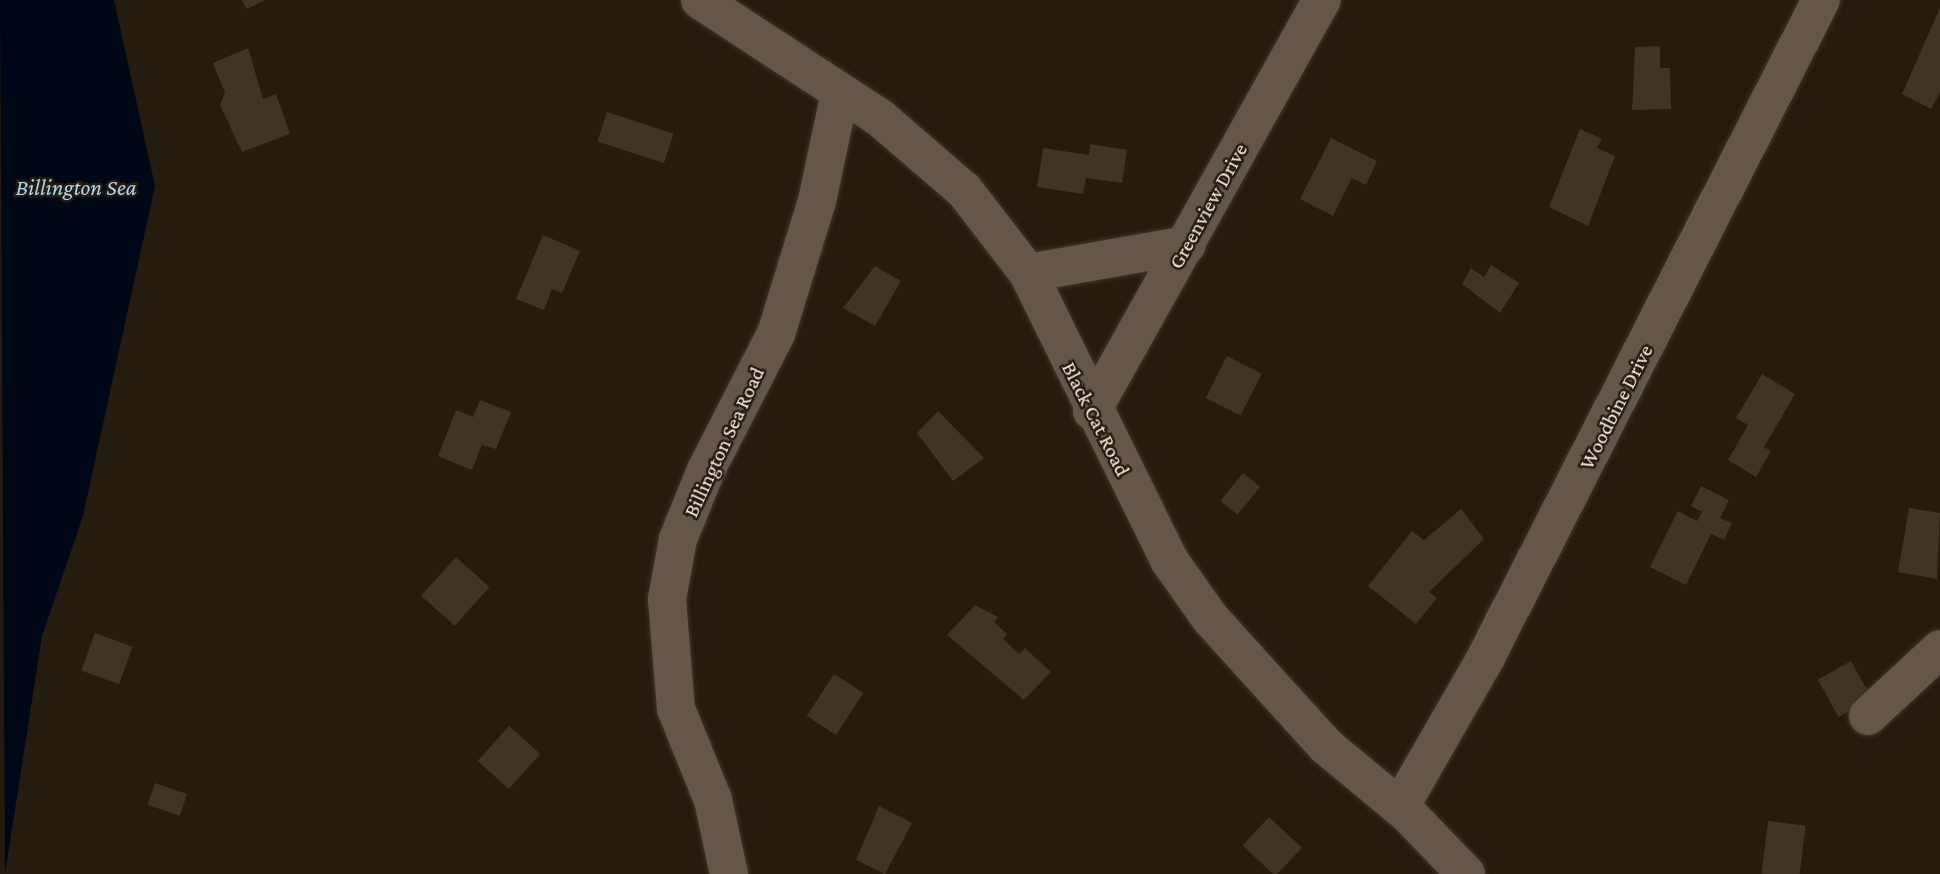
<!DOCTYPE html>
<style>
body{margin:0}
#map{position:relative;width:1940px;height:874px;overflow:hidden;background:#261b0f;font-family:"Crimson Pro",serif}
div>[style]{position:absolute}
.water>*{inset:0;background:#000817}
.building>*{inset:0;background:#403427;transform-origin:0 0}
.roads{filter:drop-shadow(0 0 2px #3e352e) drop-shadow(0 0 2px #3e352e)}
.minor>*{height:38px;margin:-19px;padding:0 19px;transform-origin:19px;border-radius:19px;background:#645749}
span{translate:-50% -50%;white-space:nowrap;text-align:center;line-height:1.15;-webkit-text-stroke:5px #261b0f;paint-order:stroke}
.street-label{font-size:21px;color:#f8f0e8}
.water-label{font-size:23px;color:#aad5f5;font-style:italic}
</style>
<div id="map">
<div class="water">
<div style="clip-path:polygon(0 0,114px 0,155px 186px,83px 516px,42px 636px,5px 874px)"></div>
</div>
<div class="building">
<div style="clip-path:polygon(242px 0,265px 0,247px 9px)"></div>
<div style="clip-path:polygon(1940px 8px,1940px 92px,1931px 109px,1902px 94px)"></div>
<div style="clip-path:polygon(1660px 46px,1660px 68px,1670px 68px,1671px 109px,1632px 110px,1635px 47px)"></div>
<div style="clip-path:polygon(248px 48px,263px 99px,276px 94px,290px 134px,242px 152px,220px 105px,225px 93px,213px 63px)"></div>
<div style="left:607px;top:112px;width:70px;height:31px;rotate:18deg"></div>
<div style="clip-path:polygon(1580px 129px,1602px 139px,1597px 148px,1615px 156px,1588px 226px,1549px 207px)"></div>
<div style="clip-path:polygon(1331px 138px,1377px 161px,1366px 185px,1352px 178px,1333px 216px,1300px 199px)"></div>
<div style="clip-path:polygon(1090px 144px,1127px 150px,1122px 183px,1086px 178px,1083px 194px,1037px 187px,1043px 148px,1089px 155px)"></div>
<div style="clip-path:polygon(543px 235px,580px 251px,562px 293px,552px 289px,544px 310px,516px 299px)"></div>
<div style="clip-path:polygon(1491px 265px,1519px 283px,1500px 313px,1462px 284px,1471px 268px,1484px 277px)"></div>
<div style="clip-path:polygon(875px 266px,901px 281px,875px 326px,843px 308px)"></div>
<div style="left:1227px;top:356px;width:39px;height:47px;rotate:27deg"></div>
<div style="clip-path:polygon(1762px 374px,1795px 394px,1764px 447px,1771px 451px,1756px 477px,1728px 460px,1748px 425px,1736px 418px)"></div>
<div style="clip-path:polygon(480px 400px,511px 412px,496px 449px,482px 445px,472px 470px,438px 456px,456px 410px,473px 417px)"></div>
<div style="clip-path:polygon(938px 411px,984px 458px,953px 481px,917px 433px)"></div>
<div style="left:1243px;top:473px;width:22px;height:36px;rotate:39deg"></div>
<div style="clip-path:polygon(1701px 486px,1729px 500px,1720px 518px,1732px 523px,1724px 540px,1711px 534px,1686px 585px,1650px 567px,1678px 511px,1697px 521px,1702px 512px,1691px 506px)"></div>
<div style="clip-path:polygon(1909px 508px,1940px 513px,1937px 579px,1898px 572px)"></div>
<div style="clip-path:polygon(1461px 509px,1484px 539px,1429px 592px,1437px 598px,1416px 624px,1368px 586px,1412px 531px,1424px 540px)"></div>
<div style="left:456px;top:557px;width:45px;height:52px;rotate:42deg"></div>
<div style="clip-path:polygon(975px 605px,998px 617px,994px 622px,1007px 634px,1003px 639px,1019px 654px,1025px 648px,1051px 672px,1024px 700px,947px 635px)"></div>
<div style="left:95px;top:633px;width:40px;height:40px;rotate:20deg"></div>
<div style="left:1851px;top:661px;width:43px;height:38px;rotate:61deg"></div>
<div style="left:834px;top:674px;width:35px;height:50px;rotate:33deg"></div>
<div style="left:509px;top:726px;width:42px;height:47px;rotate:42deg"></div>
<div style="left:155px;top:783px;width:34px;height:23px;rotate:19deg"></div>
<div style="clip-path:polygon(879px 806px,912px 823px,885px 874px,856px 860px)"></div>
<div style="left:1269px;top:817px;width:45px;height:39px;rotate:43deg"></div>
<div style="left:1768px;top:821px;width:38px;height:53px;rotate:7deg"></div>
</div>
<div class="roads">
<div class="minor">
<div style="left:700px;top:0;width:214px;rotate:33.2deg"></div>
<div style="left:879px;top:117px;width:112px;rotate:40.7deg"></div>
<div style="left:964px;top:190px;width:105px;rotate:52.4deg"></div>
<div style="left:1028px;top:273px;width:320px;rotate:63.8deg"></div>
<div style="left:1169px;top:560px;width:71px;rotate:54.7deg"></div>
<div style="left:1210px;top:618px;width:173px;rotate:47.8deg"></div>
<div style="left:1326px;top:746px;width:108px;rotate:39.7deg"></div>
<div style="left:1409px;top:815px;width:82px;rotate:46deg"></div>
<div style="left:1028px;top:273px;width:161px;rotate:-10deg"></div>
<div style="left:1092px;top:411px;width:471px;rotate:-60.8deg"></div>
<div style="left:1868px;top:716px;width:98px;rotate:-42.9deg"></div>
<div style="left:1400px;top:807px;width:168px;rotate:-60.1deg"></div>
<div style="left:1484px;top:661px;width:742px;rotate:-62.99deg"></div>
<div style="left:729px;top:874px;width:76px;rotate:-102.2deg"></div>
<div style="left:713px;top:800px;width:98px;rotate:-112.1deg"></div>
<div style="left:676px;top:709px;width:110px;rotate:-94.7deg"></div>
<div style="left:667px;top:599px;width:61px;rotate:-79.6deg"></div>
<div style="left:678px;top:539px;width:74px;rotate:-67.9deg"></div>
<div style="left:706px;top:470px;width:153px;rotate:-62.8deg"></div>
<div style="left:776px;top:334px;width:139px;rotate:-72.9deg"></div>
<div style="left:817px;top:201px;width:110px;rotate:-78deg"></div>
</div>
</div>
<div class="street-label">
<span style="left:1208px;top:206px;rotate:-61deg">Greenview Drive</span>
<span style="left:1616px;top:407px;rotate:-63deg">Woodbine Drive</span>
<span style="left:1096px;top:419px;rotate:63deg">Black Cat Road</span>
<span style="left:724px;top:442px;rotate:-65deg">Billington Sea Road</span>
</div>
<div class="water-label">
<span style="left:76px;top:187px">Billington Sea</span>
</div>
</div>
